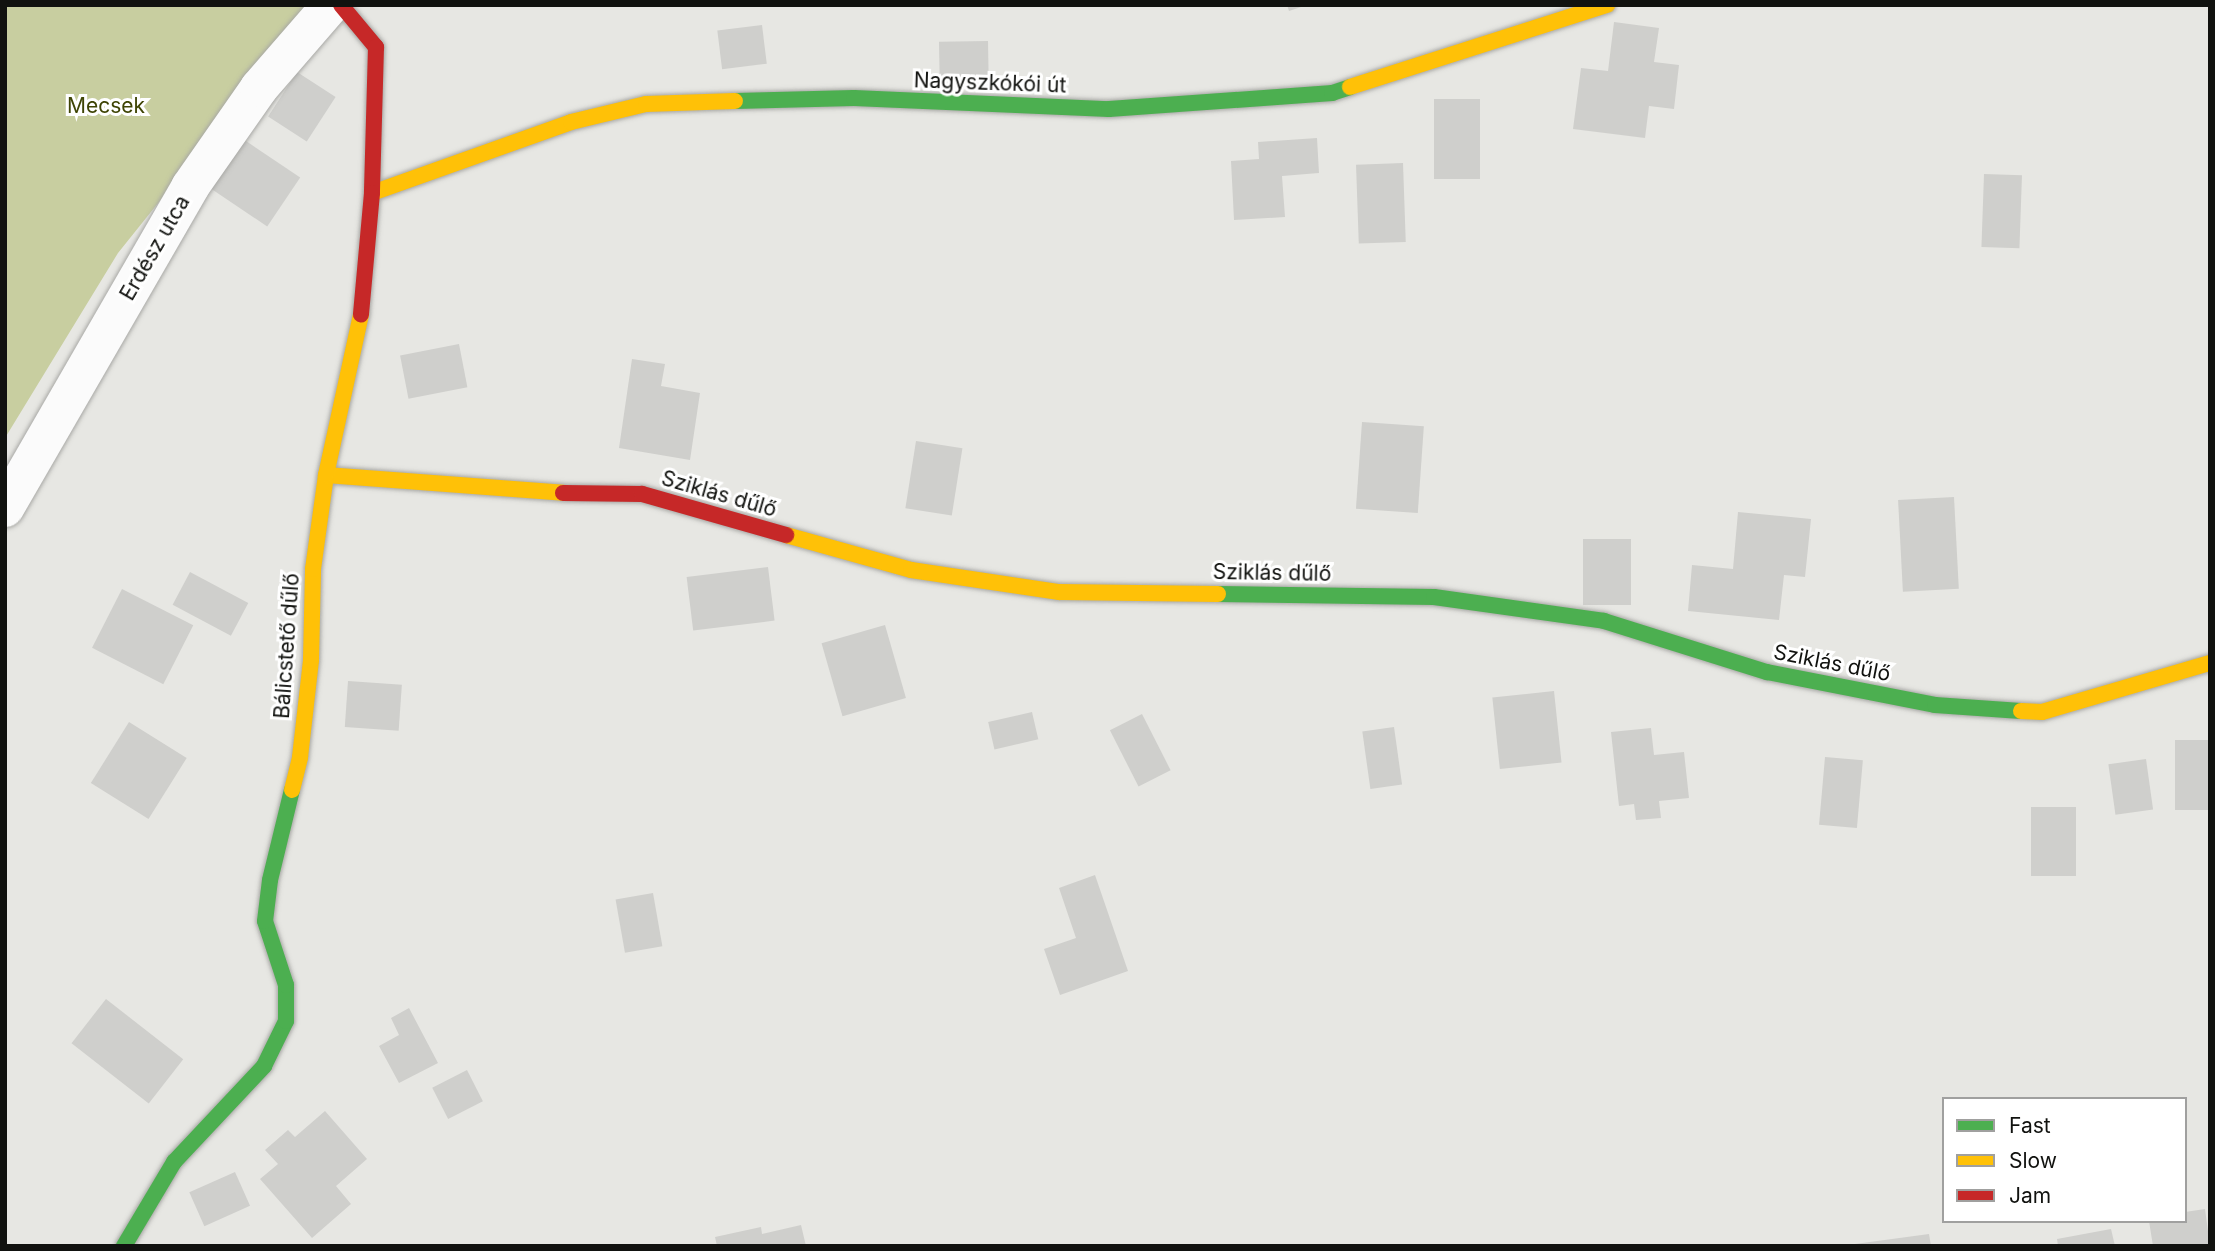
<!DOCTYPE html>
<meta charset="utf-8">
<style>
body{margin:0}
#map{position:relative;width:2215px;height:1251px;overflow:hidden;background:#e7e7e3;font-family:Inter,sans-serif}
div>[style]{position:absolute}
.forest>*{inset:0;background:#c8cea0}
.building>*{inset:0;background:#cfcfcc;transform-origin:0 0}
.roads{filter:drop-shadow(0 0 2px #a8a8a5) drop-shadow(0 0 2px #a8a8a5)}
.street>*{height:38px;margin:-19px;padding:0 19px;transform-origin:19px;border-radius:19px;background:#fbfbfb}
.fast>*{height:16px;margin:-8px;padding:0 8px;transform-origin:8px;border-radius:8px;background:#4caf50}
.slow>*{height:16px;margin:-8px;padding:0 8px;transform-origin:8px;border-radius:8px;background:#ffc107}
.jam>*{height:16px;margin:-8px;padding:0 8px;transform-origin:8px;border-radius:8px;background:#c62828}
span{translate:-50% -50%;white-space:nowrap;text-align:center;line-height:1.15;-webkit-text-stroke:6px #fff;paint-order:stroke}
.street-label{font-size:21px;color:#11120f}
.park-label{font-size:21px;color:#3e4404}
.frame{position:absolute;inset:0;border:7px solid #11120f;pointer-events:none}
.legend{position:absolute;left:1942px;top:1097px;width:245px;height:126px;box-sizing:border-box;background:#fff;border:2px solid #a0a09f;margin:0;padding:9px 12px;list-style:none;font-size:21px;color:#11120f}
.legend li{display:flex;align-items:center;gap:14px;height:35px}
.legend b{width:35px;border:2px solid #a0a09f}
</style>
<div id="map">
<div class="forest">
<div style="clip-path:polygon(5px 5px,317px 5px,118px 253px,5px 438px)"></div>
</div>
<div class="building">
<div style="clip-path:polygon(1287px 5px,1304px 5px,1304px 6px,1289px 11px)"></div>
<div style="clip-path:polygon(1614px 22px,1659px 28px,1654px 62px,1679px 65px,1674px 109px,1649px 106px,1645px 138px,1573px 129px,1581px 68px,1608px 71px)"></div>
<div style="left:762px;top:25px;width:39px;height:45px;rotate:83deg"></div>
<div style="left:988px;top:41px;width:46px;height:49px;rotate:89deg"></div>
<div style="left:297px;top:72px;width:46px;height:53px;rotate:33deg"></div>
<div style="left:1434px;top:99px;width:46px;height:80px"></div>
<div style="clip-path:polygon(1317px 138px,1319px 173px,1282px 176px,1285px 217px,1234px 220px,1231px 161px,1259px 159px,1258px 142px)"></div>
<div style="left:243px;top:139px;width:69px;height:59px;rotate:34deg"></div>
<div style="left:1403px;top:163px;width:79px;height:47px;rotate:88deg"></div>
<div style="left:1984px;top:174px;width:38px;height:73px;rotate:2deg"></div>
<div style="left:459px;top:344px;width:44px;height:60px;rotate:79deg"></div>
<div style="clip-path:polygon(632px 359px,665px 364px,661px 386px,700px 393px,690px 460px,619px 448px)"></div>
<div style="left:1362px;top:422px;width:62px;height:87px;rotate:4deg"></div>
<div style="left:916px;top:441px;width:47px;height:68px;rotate:9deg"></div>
<div style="left:1954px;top:497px;width:92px;height:56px;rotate:87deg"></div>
<div style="clip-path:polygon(1738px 512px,1811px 519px,1805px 577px,1784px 575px,1779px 620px,1688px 611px,1692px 565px,1733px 569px)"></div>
<div style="left:1583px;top:539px;width:48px;height:66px"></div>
<div style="left:768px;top:567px;width:54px;height:82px;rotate:83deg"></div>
<div style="left:190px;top:572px;width:66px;height:37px;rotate:28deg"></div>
<div style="left:122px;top:589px;width:80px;height:66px;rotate:27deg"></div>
<div style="left:885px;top:625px;width:76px;height:66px;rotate:74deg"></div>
<div style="left:348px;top:681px;width:54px;height:46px;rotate:4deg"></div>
<div style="left:1554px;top:691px;width:72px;height:62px;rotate:84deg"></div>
<div style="left:1032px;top:712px;width:28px;height:45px;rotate:77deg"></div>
<div style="left:1142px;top:714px;width:63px;height:36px;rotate:63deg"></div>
<div style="left:129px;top:722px;width:68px;height:72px;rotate:32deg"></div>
<div style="left:1394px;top:727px;width:58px;height:32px;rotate:82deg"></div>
<div style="clip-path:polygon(1651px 728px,1654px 755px,1684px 752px,1689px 798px,1659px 801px,1661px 818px,1636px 820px,1634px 804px,1619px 806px,1611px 732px)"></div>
<div style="left:2210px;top:740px;width:70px;height:35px;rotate:90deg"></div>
<div style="left:1825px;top:757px;width:38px;height:68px;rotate:5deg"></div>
<div style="left:2146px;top:759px;width:51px;height:38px;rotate:82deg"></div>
<div style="left:2031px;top:807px;width:45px;height:69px"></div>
<div style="clip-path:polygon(1095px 875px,1128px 971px,1060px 995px,1044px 949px,1076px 938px,1059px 888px)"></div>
<div style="left:653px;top:893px;width:54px;height:38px;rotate:80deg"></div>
<div style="left:106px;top:999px;width:98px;height:56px;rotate:38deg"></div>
<div style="clip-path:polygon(409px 1008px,438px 1063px,399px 1083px,379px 1046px,399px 1035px,391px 1018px)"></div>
<div style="left:467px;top:1070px;width:35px;height:39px;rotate:63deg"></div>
<div style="clip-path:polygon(325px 1111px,367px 1159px,336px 1186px,351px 1204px,312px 1238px,260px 1179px,278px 1164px,265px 1150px,288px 1130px,295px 1137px)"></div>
<div style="left:235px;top:1172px;width:37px;height:50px;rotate:66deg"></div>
<div style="clip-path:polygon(2205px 1209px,2210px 1246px,2153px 1246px,2149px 1221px,2185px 1221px,2185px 1212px)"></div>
<div style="clip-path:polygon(801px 1225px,806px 1246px,717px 1246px,715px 1237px,761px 1227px,762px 1234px)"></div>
<div style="clip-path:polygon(2111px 1229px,2115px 1246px,2058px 1246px,2057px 1239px)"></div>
<div style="clip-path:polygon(1929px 1234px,1931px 1246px,1855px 1246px,1855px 1244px)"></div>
</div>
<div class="roads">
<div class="street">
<div style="left:5px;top:508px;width:370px;rotate:-60deg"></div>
<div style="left:190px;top:187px;width:121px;rotate:-55.1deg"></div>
<div style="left:259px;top:88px;width:110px;rotate:-49.1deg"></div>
</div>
<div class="fast">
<div style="left:735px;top:101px;width:119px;rotate:-1.4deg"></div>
<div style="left:854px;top:98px;width:255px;rotate:2.5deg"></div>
<div style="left:1109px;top:109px;width:224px;rotate:-4.1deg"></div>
<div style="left:1332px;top:93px;width:19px;rotate:-18deg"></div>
<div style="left:1218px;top:594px;width:216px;rotate:0.8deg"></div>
<div style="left:1434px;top:597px;width:172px;rotate:8deg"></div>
<div style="left:1604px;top:621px;width:171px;rotate:17.4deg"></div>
<div style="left:1767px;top:672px;width:171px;rotate:11.1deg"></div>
<div style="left:1935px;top:705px;width:86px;rotate:4deg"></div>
<div style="left:124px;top:1246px;width:98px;rotate:-59.2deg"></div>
<div style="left:174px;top:1162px;width:132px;rotate:-46.8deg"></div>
<div style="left:264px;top:1066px;width:50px;rotate:-63.9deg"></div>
<div style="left:286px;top:1021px;width:36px;rotate:-90deg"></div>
<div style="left:286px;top:985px;width:67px;rotate:-108.2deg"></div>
<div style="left:265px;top:921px;width:41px;rotate:-83deg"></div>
<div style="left:270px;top:880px;width:93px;rotate:-76.3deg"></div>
</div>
<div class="slow">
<div style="left:1350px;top:87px;width:270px;rotate:-17.7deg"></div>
<div style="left:372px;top:193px;width:211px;rotate:-19.6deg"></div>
<div style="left:571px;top:122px;width:77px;rotate:-13.5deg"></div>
<div style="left:646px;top:104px;width:89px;rotate:-1.9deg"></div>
<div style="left:326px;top:475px;width:238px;rotate:4.3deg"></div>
<div style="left:786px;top:535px;width:130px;rotate:15.6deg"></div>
<div style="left:911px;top:570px;width:150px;rotate:8.5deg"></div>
<div style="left:1059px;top:592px;width:159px;rotate:0.7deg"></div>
<div style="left:2021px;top:711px;width:21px;rotate:3deg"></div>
<div style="left:2042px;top:712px;width:175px;rotate:-16.3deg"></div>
<div style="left:292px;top:790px;width:34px;rotate:-76deg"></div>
<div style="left:300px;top:757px;width:98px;rotate:-83.5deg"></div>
<div style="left:311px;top:660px;width:91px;rotate:-88.7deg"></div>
<div style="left:313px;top:569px;width:95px;rotate:-82.1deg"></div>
<div style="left:326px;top:475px;width:164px;rotate:-77.7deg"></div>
</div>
<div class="jam">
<div style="left:341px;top:5px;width:55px;rotate:50.2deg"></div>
<div style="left:376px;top:47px;width:146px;rotate:91.6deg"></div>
<div style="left:372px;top:193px;width:122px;rotate:95.2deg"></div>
<div style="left:563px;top:493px;width:79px;rotate:0.7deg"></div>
<div style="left:642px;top:494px;width:150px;rotate:15.9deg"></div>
</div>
</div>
<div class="street-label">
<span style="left:990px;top:83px;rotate:2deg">Nagyszkókói út</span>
<span style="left:155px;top:248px;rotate:-60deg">Erdész utca</span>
<span style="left:719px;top:494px;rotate:16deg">Sziklás dűlő</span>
<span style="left:1272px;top:573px;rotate:1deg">Sziklás dűlő</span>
<span style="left:287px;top:646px;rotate:-86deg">Bálicstető dűlő</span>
<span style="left:1832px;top:663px;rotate:11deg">Sziklás dűlő</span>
</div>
<div class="park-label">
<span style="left:106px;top:106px">Mecsek</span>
</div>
<div class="frame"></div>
<ul class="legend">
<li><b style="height:9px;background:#4caf50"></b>Fast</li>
<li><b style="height:9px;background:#ffc107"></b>Slow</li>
<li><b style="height:9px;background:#c62828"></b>Jam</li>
</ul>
</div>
